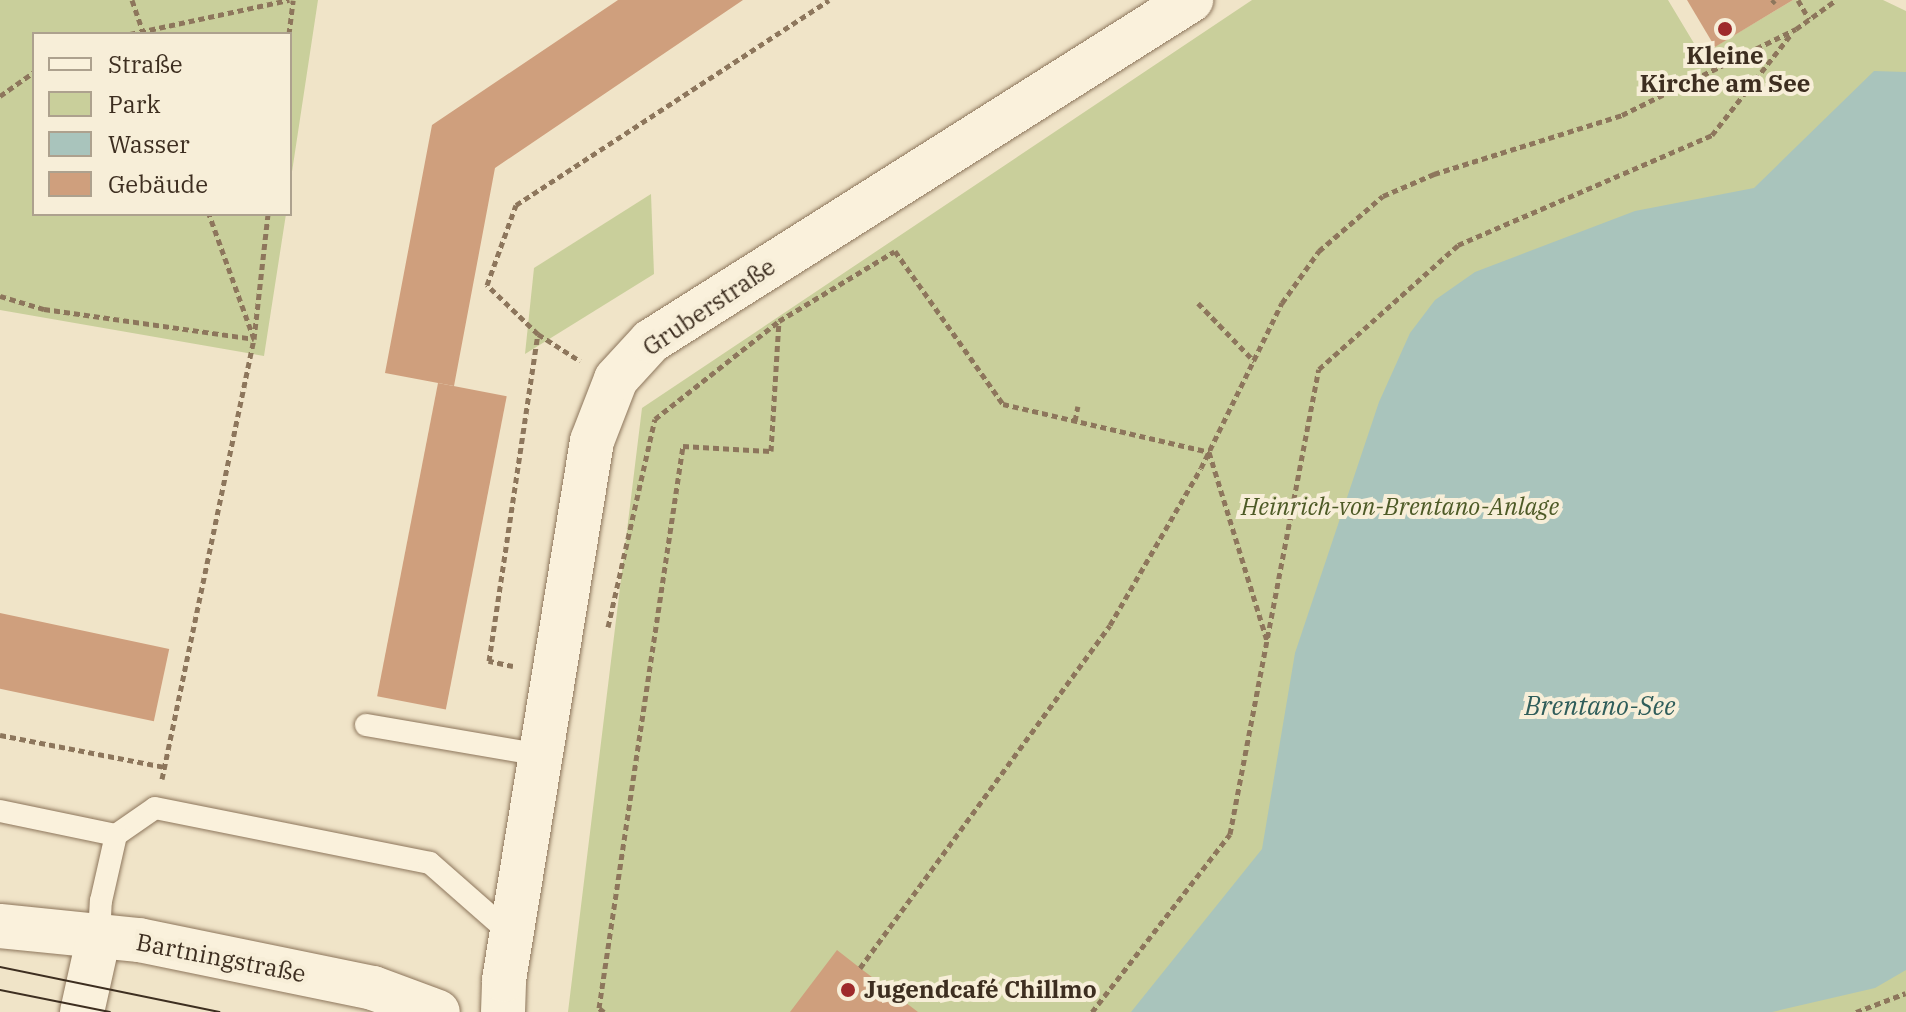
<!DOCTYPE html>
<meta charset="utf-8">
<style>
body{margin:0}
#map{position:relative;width:1906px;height:1012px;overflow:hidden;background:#f0e4c8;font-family:"IBM Plex Serif",serif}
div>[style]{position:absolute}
.green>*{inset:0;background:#c9cf9b}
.water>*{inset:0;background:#a9c4bc}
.building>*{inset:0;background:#cf9f7d;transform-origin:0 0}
.path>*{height:5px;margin-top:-2.5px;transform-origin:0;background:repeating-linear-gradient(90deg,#8d765c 0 6px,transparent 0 10px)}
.roads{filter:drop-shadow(0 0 2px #8d765c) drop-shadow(0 0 2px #8d765c)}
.service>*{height:22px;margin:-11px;padding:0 11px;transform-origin:11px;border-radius:11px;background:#faf1dc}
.minor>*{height:44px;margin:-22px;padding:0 22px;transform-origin:22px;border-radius:22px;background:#faf1dc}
.tram>*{height:2px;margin:-1px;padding:0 1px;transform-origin:1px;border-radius:1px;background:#3d2e20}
.dots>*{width:22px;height:22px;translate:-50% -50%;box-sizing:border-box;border:4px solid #f7eed8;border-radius:50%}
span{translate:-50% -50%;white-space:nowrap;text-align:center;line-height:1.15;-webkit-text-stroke:8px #f7eed8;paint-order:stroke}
.poi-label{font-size:24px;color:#3d2e20;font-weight:700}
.left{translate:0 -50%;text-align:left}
.street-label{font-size:24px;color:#3d2e20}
.park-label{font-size:24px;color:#4d5a26;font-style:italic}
.water-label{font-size:26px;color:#2f5d5a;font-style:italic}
.legend{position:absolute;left:32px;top:32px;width:260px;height:184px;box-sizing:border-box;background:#f7eed8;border:2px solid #ada18e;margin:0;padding:10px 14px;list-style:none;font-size:24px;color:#3d2e20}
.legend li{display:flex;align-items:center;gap:16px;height:40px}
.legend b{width:40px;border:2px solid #ada18e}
</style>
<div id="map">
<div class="green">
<div style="clip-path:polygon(0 0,318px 0,290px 185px,290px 34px,34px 34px,34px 214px,286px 214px,264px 356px,0 310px)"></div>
<div style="clip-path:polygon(1252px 0,1668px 0,1701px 55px,1793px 0,1883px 0,1906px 11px,1906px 1012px,568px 1012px,642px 408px)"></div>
<div style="clip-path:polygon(651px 194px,654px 274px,525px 354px,534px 268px)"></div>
</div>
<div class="water">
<div style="clip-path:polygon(1874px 71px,1906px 72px,1906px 970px,1875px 988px,1772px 1012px,1131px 1012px,1262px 849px,1295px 653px,1379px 402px,1410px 333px,1435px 300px,1475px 272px,1635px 211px,1754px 188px)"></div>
</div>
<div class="building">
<div style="clip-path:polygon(618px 0,743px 0,495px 168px,454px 386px,385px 373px,432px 125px)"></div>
<div style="clip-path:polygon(1687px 0,1793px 0,1715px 47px)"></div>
<div style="left:438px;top:383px;width:70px;height:319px;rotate:11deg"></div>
<div style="left:0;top:613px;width:173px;height:74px;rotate:12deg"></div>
<div style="clip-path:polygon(837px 950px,860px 968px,918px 1012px,790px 1012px)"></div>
</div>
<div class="path">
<div style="left:132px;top:0;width:36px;rotate:71deg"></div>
<div style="left:1798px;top:0;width:22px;rotate:60deg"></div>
<div style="left:1772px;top:3px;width:4px;rotate:-45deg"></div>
<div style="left:130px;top:34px;width:163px;rotate:-12.1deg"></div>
<div style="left:289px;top:34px;width:34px;rotate:-83deg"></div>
<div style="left:0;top:96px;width:42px;rotate:-35.2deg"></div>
<div style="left:0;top:296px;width:46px;rotate:16.5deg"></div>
<div style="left:44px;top:309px;width:212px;rotate:8.1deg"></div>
<div style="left:254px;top:339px;width:133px;rotate:-109.8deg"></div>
<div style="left:1198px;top:303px;width:81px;rotate:46deg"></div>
<div style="left:538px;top:334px;width:50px;rotate:32.7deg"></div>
<div style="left:1075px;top:421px;width:15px;rotate:-79deg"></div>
<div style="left:608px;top:627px;width:213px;rotate:-77.3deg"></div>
<div style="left:655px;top:419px;width:158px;rotate:-38.3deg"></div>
<div style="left:779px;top:321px;width:135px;rotate:-31.1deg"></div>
<div style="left:895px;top:251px;width:187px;rotate:54.8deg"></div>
<div style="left:1003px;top:404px;width:212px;rotate:13.1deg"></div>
<div style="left:1209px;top:452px;width:198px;rotate:72.9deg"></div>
<div style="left:513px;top:666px;width:25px;rotate:-168deg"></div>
<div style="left:489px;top:661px;width:331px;rotate:-81.5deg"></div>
<div style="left:538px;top:334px;width:71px;rotate:-136.1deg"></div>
<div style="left:487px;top:285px;width:85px;rotate:-70.1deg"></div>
<div style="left:516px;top:205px;width:374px;rotate:-33.2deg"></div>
<div style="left:0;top:735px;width:167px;rotate:11deg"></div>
<div style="left:162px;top:779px;width:450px;rotate:-78.2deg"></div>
<div style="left:254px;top:339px;width:126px;rotate:-83.6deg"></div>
<div style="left:860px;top:968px;width:424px;rotate:-53.9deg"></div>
<div style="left:1110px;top:625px;width:181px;rotate:-59.9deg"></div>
<div style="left:1201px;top:468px;width:184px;rotate:-63.9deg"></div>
<div style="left:1282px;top:303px;width:64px;rotate:-54.6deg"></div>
<div style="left:1319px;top:251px;width:84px;rotate:-40.7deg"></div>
<div style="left:1383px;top:196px;width:56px;rotate:-23.3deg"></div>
<div style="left:1434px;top:174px;width:197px;rotate:-17.4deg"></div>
<div style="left:1622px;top:115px;width:194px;rotate:-26.3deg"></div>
<div style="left:1796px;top:29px;width:49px;rotate:-35.9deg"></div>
<div style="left:604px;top:1012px;width:6px;rotate:-141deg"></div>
<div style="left:599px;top:1008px;width:568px;rotate:-81.5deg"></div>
<div style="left:683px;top:446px;width:88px;rotate:3.3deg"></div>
<div style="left:771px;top:451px;width:130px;rotate:-86.5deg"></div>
<div style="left:1092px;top:1012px;width:225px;rotate:-52.2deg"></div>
<div style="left:1230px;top:834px;width:473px;rotate:-79.2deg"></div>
<div style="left:1319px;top:369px;width:186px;rotate:-41.7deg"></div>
<div style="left:1458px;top:245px;width:277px;rotate:-23.4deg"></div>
<div style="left:1712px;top:135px;width:130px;rotate:-51.9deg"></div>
<div style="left:1856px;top:1012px;width:53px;rotate:-20.8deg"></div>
</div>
<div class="roads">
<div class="service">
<div style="left:366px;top:725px;width:178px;rotate:9.7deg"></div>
<div style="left:0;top:811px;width:118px;rotate:11.7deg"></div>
<div style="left:116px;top:835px;width:47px;rotate:-34.7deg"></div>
<div style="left:155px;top:808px;width:280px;rotate:11.3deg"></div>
<div style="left:430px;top:863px;width:109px;rotate:41.3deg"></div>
<div style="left:99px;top:936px;width:35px;rotate:-87deg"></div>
<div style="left:101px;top:901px;width:68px;rotate:-77.2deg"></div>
</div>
<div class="minor">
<div style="left:0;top:926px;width:140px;rotate:5.8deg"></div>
<div style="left:139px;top:940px;width:239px;rotate:11.6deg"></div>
<div style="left:373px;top:988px;width:69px;rotate:20.3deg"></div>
<div style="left:82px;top:1012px;width:78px;rotate:-77.4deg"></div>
<div style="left:503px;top:1012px;width:32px;rotate:-88deg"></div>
<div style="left:504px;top:980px;width:546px;rotate:-80.73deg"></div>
<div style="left:592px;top:441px;width:66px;rotate:-68.8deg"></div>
<div style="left:616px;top:379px;width:52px;rotate:-47.4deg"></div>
<div style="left:651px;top:341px;width:639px;rotate:-32.27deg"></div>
</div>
</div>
<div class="tram">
<div style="left:0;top:967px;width:224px;rotate:11.6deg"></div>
<div style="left:0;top:990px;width:112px;rotate:11.3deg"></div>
</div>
<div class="dots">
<div style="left:1725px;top:29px;background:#9e2a2b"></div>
<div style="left:848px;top:990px;background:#9e2a2b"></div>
</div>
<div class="poi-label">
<span style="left:1725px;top:70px">Kleine<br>Kirche am See</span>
<span class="left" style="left:864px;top:990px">Jugendcafé Chillmo</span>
</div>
<div class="street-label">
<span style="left:709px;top:307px;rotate:-34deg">Gruberstraße</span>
<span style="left:221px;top:958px;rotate:11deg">Bartningstraße</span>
</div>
<div class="park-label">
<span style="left:1400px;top:507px">Heinrich-von-Brentano-Anlage</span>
</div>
<div class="water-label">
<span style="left:1600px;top:706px">Brentano-See</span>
</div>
<ul class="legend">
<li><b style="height:10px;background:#faf1dc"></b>Straße</li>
<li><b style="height:22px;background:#c9cf9b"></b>Park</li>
<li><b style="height:22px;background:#a9c4bc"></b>Wasser</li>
<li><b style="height:22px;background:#cf9f7d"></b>Gebäude</li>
</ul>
</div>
